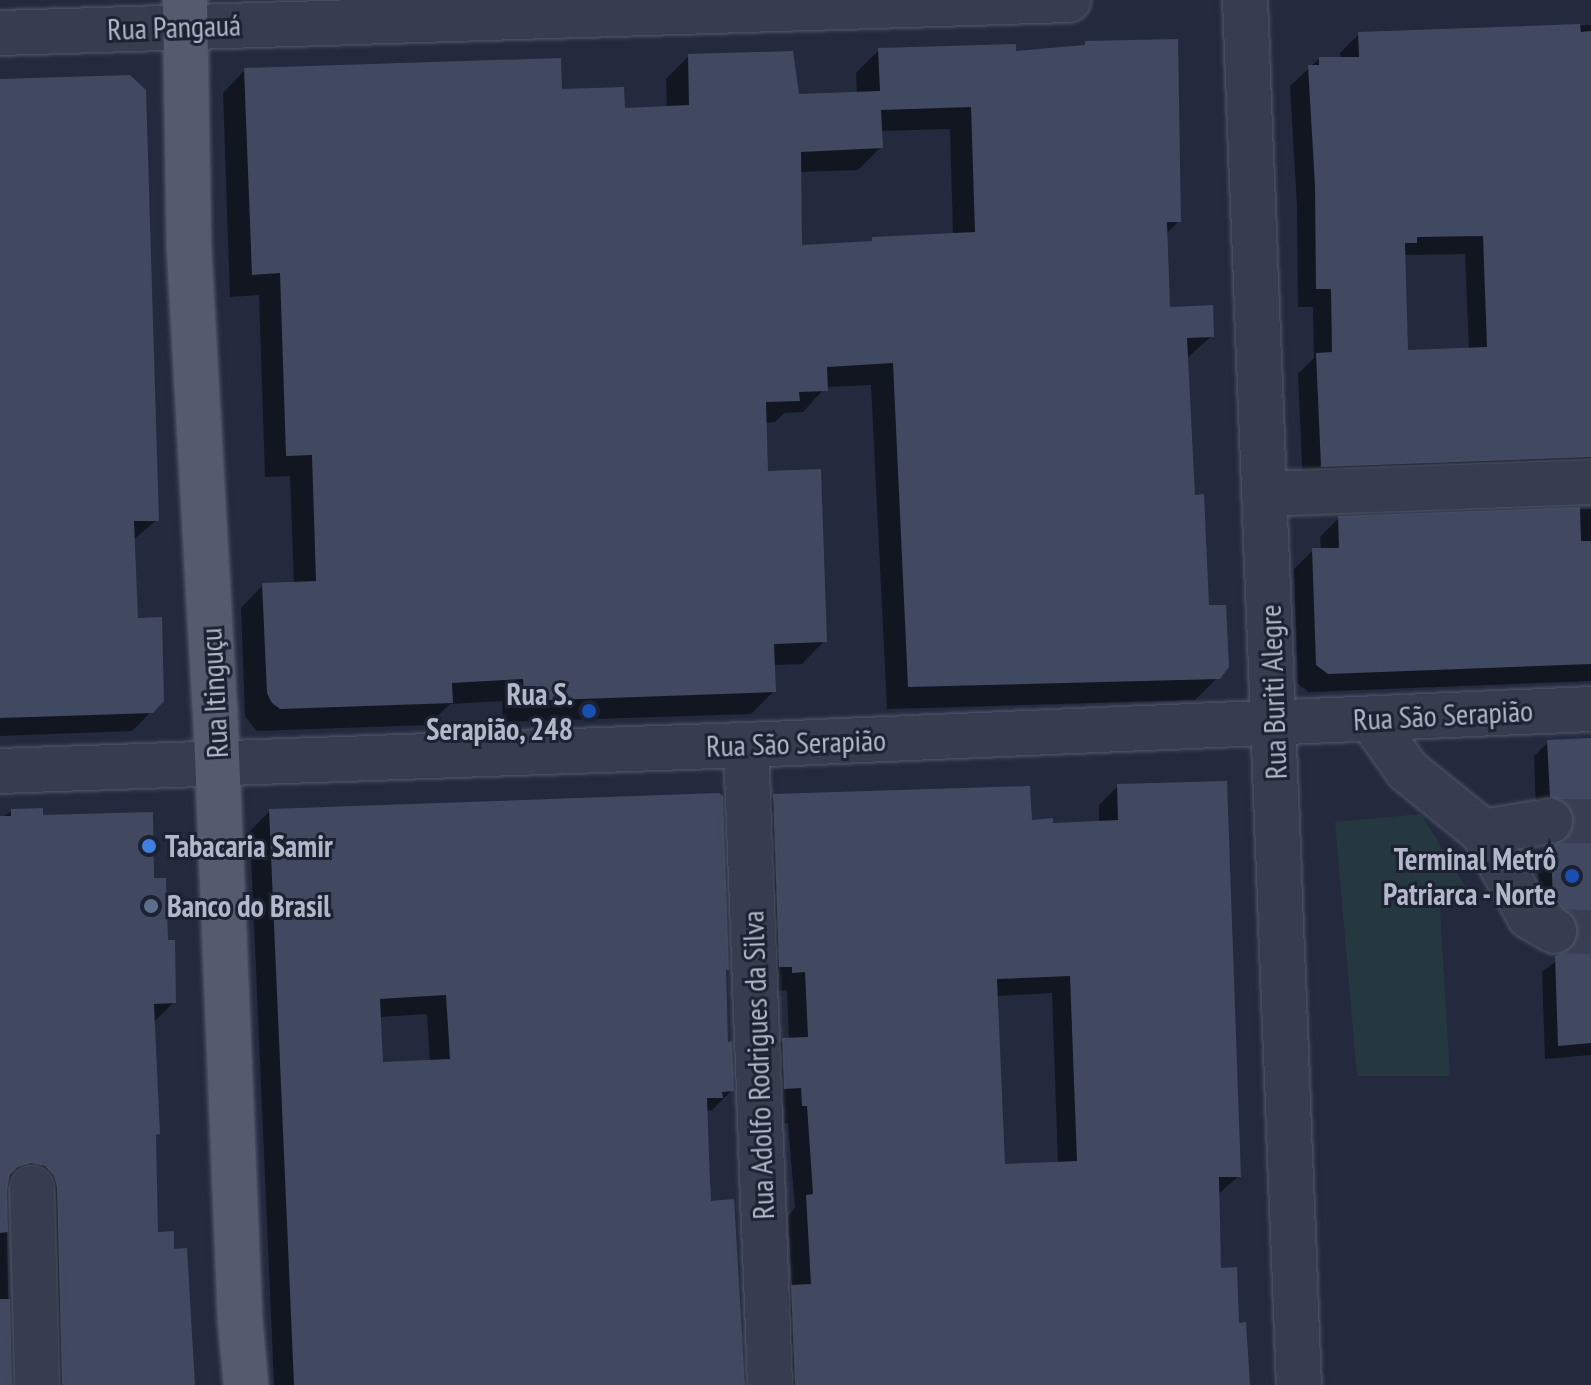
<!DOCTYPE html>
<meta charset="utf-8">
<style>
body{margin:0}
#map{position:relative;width:1591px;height:1385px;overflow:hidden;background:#232a3e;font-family:"PT Sans Narrow",sans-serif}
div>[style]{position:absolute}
.green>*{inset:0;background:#25383f}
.shadow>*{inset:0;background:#0007}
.building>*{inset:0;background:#414960}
.minor-tunnel>*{height:44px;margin-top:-22px;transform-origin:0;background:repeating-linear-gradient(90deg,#383f53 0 44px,transparent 0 66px)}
.roads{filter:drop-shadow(0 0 2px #525869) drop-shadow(0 0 2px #525869)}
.minor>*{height:44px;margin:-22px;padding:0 22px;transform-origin:22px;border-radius:22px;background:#373d4e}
.major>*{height:44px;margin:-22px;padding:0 22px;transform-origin:22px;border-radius:22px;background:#545b6e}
.dots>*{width:22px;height:22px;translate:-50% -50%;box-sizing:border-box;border:4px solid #1c2232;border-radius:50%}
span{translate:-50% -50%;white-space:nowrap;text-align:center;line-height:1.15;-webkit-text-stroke:6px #1c2232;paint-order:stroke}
.street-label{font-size:30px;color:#b2b8c9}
.poi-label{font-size:30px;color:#b2b8c9;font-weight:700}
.right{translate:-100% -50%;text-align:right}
.left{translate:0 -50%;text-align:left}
</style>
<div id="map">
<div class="green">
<div style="clip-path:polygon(1421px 814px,1467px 889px,1439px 894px,1450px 1076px,1357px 1076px,1335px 822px)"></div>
</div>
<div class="shadow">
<div style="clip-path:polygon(evenodd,1591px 25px,1591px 485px,1303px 485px,1298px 374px,1314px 358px,1313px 307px,1298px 307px,1297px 206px,1290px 86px,1319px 59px,1341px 59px,1340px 53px,1359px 34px,1591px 25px,1465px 254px,1469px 350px,1406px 352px,1403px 255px,1465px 254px)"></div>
<div style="clip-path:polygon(evenodd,1086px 43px,1179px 221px,1165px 235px,1168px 309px,1212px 336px,1186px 359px,1193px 497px,1218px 677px,1195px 700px,887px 709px,871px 385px,826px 387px,803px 412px,784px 413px,775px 422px,765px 423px,766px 473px,824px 641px,802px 664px,773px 665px,774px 691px,751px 714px,503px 722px,502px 701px,450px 704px,428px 725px,257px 731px,245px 716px,241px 608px,263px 585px,294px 584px,290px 476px,265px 477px,259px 295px,230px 297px,223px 93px,245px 70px,560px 91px,623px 110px,667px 108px,666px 79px,689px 56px,798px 96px,857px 94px,856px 73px,879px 50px,1014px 53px,1082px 47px,1086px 43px,950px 129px,953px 235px,800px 247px,800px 172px,858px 170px,881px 147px,880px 131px,950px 129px)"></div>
<div style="clip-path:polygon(0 82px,157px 520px,133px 540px,136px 620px,152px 711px,132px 731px,0 736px)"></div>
<div style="clip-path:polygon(1591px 509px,1591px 681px,1309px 692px,1298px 684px,1294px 569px,1313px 550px,1321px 550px,1320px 537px,1339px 518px)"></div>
<div style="clip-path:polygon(1591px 740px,1591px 1055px,1545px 1059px,1542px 972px,1563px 956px,1566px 946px,1540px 916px,1538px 862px,1560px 845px,1561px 833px,1536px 811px,1534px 756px,1548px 742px)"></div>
<div style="clip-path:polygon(evenodd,1118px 786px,1239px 1176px,1217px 1195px,1219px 1270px,1237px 1325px,1248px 1385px,776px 1385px,773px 1305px,792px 1287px,788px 1216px,795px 1208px,788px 1123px,784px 1124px,783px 1105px,766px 1106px,764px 1059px,783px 1040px,789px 1040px,787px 990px,774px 991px,755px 814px,774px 796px,1051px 825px,1099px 823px,1099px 805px,1118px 786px,1052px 993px,1058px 1164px,1003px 1166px,996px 996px,1052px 993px)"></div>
<div style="clip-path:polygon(12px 811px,41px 817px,152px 880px,174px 1002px,153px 1023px,158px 1134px,154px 1138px,156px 1234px,172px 1251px,193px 1385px,39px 1385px,21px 1189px,6px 1185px,10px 1385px,0 1385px,0 818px)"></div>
<div style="clip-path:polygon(evenodd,270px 811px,727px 969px,724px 973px,726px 1044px,732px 1090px,712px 1110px,706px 1111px,710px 1203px,743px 1385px,274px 1385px,250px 831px,270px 811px,427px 1014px,430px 1062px,381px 1064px,379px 1017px,427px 1014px)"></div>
</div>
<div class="building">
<div style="clip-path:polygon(evenodd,1580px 24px,1581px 32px,1591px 31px,1591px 457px,1321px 467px,1316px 353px,1332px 352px,1331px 289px,1316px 289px,1315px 186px,1308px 65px,1319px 65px,1319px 57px,1359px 57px,1358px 32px,1580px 24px,1483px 236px,1487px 347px,1408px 350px,1405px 243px,1417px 243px,1417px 237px,1483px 236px)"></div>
<div style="clip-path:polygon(evenodd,1178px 39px,1181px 222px,1167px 222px,1170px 307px,1213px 305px,1214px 337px,1187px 338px,1195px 495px,1204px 494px,1209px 605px,1226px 605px,1229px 667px,1220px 679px,908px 687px,893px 363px,827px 367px,828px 391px,799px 392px,800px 401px,766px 402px,768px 471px,821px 469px,827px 642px,774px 644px,776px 692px,524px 701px,523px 679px,452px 683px,453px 703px,280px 709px,272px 703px,267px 693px,262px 583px,316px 581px,312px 455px,286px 456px,280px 273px,252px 275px,244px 68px,561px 58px,562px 89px,624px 87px,625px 108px,689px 105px,688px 54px,793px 51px,799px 94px,880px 91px,878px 48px,1016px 44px,1016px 51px,1085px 45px,1085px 41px,1178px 39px,971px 107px,975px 232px,872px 237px,872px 241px,802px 245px,801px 152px,883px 148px,881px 110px,971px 107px)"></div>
<div style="clip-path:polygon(130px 75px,146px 90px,159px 521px,134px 521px,138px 618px,162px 617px,164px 701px,153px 713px,0 718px,0 79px)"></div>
<div style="clip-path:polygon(1580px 507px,1581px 541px,1591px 541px,1591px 664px,1328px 674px,1316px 665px,1312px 548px,1339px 548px,1338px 516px)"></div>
<div style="clip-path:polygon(1591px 738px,1591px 1043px,1558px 1046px,1555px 956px,1567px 952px,1575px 944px,1579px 930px,1575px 918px,1553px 902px,1551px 846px,1566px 840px,1573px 831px,1575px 818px,1569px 805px,1550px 797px,1547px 740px)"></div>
<div style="clip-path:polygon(evenodd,1227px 781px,1241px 1177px,1219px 1177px,1221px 1268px,1237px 1267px,1239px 1323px,1246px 1322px,1250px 1385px,795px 1385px,791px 1285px,811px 1284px,806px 1195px,813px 1194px,807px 1106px,802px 1106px,801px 1088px,784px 1089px,782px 1038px,808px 1037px,805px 972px,792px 973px,792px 967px,779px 967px,773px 794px,1030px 786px,1032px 820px,1053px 818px,1053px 823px,1118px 820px,1117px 784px,1227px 781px,1070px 976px,1077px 1161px,1005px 1164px,997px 979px,1070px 976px)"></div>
<div style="clip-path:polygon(evenodd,719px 793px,723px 796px,729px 970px,726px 970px,728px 1042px,732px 1041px,734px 1091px,722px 1092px,723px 1098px,707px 1098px,709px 1156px,711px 1201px,734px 1199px,745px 1385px,294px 1385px,269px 809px,719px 793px,446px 995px,450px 1059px,383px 1062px,380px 999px,446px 995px)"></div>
<div style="clip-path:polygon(43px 808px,43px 815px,153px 812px,154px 878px,166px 878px,168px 940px,175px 940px,176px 1003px,154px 1004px,160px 1134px,156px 1135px,158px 1232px,174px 1231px,174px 1249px,187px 1248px,195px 1385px,62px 1385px,57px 1187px,54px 1176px,45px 1166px,31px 1163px,18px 1167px,10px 1175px,7px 1189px,8px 1232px,0 1233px,0 816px,11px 816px,11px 809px)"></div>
<div style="clip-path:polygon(0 1299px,10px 1299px,12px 1385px,0 1385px)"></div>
</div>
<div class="minor-tunnel">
<div style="left:1550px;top:821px;width:41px"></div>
<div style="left:1554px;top:931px;width:37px;rotate:2deg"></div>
</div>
<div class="roads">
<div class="minor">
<div style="left:1245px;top:0;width:1386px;rotate:87.77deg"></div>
<div style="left:0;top:33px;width:1069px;rotate:-1.77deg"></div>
<div style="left:1266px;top:494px;width:325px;rotate:-2.1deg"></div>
<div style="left:1371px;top:719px;width:64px;rotate:54.6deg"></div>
<div style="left:1408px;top:771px;width:97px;rotate:39.1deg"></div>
<div style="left:1483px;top:832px;width:97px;rotate:61.1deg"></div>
<div style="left:1530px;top:917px;width:28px;rotate:30deg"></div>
<div style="left:746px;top:745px;width:640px;rotate:87.85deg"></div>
<div style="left:0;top:771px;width:746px;rotate:-2deg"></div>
<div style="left:746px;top:745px;width:846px;rotate:-2.44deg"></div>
<div style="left:1483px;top:832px;width:68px;rotate:-9.3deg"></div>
<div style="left:32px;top:1188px;width:197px;rotate:88.5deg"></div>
</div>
<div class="major">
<div style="left:185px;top:0;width:248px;rotate:89.1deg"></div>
<div style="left:189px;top:248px;width:460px;rotate:86.8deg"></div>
<div style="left:215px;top:707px;width:613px;rotate:87.66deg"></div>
<div style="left:240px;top:1319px;width:66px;rotate:84.8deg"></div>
</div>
</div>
<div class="dots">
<div style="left:589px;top:711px;background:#1a4fb4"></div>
<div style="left:149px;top:846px;background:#3f7fe0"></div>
<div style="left:1572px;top:876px;background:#1a4fb4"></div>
<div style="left:151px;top:906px;background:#5c6f8a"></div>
</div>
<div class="street-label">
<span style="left:174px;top:27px;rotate:-2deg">Rua Pangauá</span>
<span style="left:1273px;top:692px;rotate:-92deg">Rua Buriti Alegre</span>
<span style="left:214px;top:693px;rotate:-93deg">Rua Itinguçu</span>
<span style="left:1443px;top:715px;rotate:-3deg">Rua São Serapião</span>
<span style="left:796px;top:743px;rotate:-2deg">Rua São Serapião</span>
<span style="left:758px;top:1065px;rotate:-92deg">Rua Adolfo Rodrigues da Silva</span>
</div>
<div class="poi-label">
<span class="right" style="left:573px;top:711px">Rua S.<br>Serapião, 248</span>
<span class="left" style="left:165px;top:846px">Tabacaria Samir</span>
<span class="right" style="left:1556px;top:876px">Terminal Metrô<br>Patriarca - Norte</span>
<span class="left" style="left:167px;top:906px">Banco do Brasil</span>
</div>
</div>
